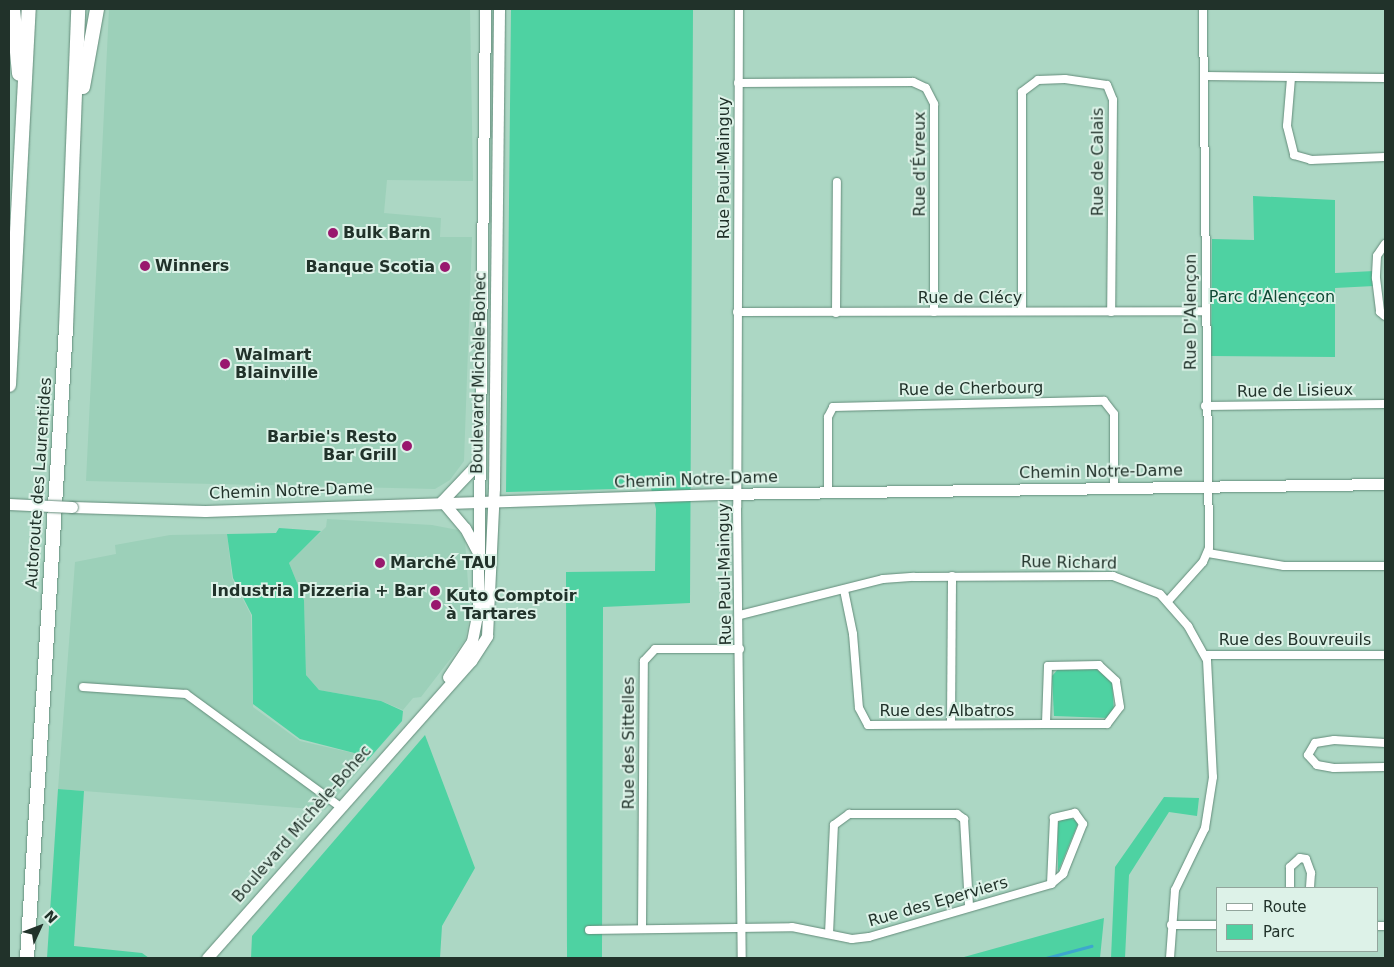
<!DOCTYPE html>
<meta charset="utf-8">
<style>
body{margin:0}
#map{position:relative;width:1394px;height:967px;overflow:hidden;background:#acd7c4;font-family:"DejaVu Sans",sans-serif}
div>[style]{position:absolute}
.built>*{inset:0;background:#9cd0b9}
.green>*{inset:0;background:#4ed2a2}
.stream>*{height:2.5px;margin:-1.25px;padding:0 1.25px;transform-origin:1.25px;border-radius:1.25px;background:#3da7cd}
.roads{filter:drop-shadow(0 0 1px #638c7a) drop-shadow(0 0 1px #638c7a)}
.street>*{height:8px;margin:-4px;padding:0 4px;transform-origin:4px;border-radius:4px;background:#fff}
.secondary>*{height:11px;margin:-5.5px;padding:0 5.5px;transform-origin:5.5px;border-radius:5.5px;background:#fff}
.highway>*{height:14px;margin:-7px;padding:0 7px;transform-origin:7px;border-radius:7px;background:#fff}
.bridges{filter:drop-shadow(0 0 1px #638c7a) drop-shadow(0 0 1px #638c7a)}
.secondary-bridge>*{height:11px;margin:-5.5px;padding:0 5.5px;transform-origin:5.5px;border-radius:5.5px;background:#fff}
.dots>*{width:14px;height:14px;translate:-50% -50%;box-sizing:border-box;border:2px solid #ddf2e8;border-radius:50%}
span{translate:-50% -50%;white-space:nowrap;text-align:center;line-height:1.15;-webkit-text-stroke:4px #ddf2e8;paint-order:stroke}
.street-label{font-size:16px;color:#21322a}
.poi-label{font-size:16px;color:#21322a;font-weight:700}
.left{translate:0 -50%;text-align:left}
.right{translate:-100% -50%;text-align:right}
.park-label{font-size:16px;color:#0f4935}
.frame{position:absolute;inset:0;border:10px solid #21322a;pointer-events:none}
.legend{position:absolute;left:1216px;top:887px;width:162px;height:65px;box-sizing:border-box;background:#ddf2e8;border:1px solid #92a59c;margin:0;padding:6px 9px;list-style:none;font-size:15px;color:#21322a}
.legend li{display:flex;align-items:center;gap:10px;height:25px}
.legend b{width:25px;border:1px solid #92a59c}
.north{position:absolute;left:15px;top:902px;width:50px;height:50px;-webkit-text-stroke:4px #ddf2e8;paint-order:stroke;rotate:47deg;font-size:14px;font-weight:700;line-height:20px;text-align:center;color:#21322a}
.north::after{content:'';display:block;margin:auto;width:18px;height:22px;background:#21322a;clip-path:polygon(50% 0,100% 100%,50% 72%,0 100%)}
</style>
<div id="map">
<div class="built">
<div style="clip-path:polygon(109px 9px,470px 9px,473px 181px,387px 180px,384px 213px,441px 218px,440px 237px,472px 237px,464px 461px,450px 480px,435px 489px,86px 481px)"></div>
<div style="clip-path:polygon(327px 519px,432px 525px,458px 530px,465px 540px,470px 613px,465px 640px,421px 697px,413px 698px,403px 710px,381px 701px,319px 690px,306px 675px,304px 600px,289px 563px,326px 527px)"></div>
<div style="clip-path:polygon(227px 534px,232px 578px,251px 615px,253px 707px,300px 741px,362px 755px,367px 761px,325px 810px,58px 789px,75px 562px,116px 554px,115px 545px,170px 535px)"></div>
</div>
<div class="green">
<div style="clip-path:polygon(511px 9px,693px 9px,690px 603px,603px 607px,602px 958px,567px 958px,566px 572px,655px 571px,656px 509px,651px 488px,506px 492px)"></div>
<div style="clip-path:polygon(1253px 196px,1335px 200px,1335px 273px,1374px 271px,1374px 286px,1335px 288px,1335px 357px,1211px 356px,1212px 239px,1254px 240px)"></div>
<div style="clip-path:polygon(279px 528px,321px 531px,289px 563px,304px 600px,306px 675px,319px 690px,381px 701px,403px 711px,402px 721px,367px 761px,362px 755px,300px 739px,253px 704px,252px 615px,233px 578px,227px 534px,276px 533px)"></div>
<div style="clip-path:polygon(1059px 668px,1095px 668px,1112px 682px,1114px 711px,1109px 718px,1054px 716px,1052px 676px)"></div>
<div style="clip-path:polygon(425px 735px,475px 868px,442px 926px,440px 958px,251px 958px,252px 936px)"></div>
<div style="clip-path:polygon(58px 789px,84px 791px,74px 946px,142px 953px,149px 958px,47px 958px)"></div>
<div style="clip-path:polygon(1164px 797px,1199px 798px,1197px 816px,1169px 812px,1129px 875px,1125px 958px,1111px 958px,1115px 867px)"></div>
<div style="clip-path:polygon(1064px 817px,1079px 821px,1058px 872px,1058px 823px)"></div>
<div style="clip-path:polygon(1104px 918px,1100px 958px,959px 958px,964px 957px)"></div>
</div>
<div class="stream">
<div style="left:1046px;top:958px;width:47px;rotate:-14.9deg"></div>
</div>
<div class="roads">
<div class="street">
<div style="left:739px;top:9px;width:498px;rotate:90.2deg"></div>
<div style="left:737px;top:507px;width:451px;rotate:89.4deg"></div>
<div style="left:1204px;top:76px;width:181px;rotate:0.6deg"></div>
<div style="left:1291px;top:78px;width:48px;rotate:94.8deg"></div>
<div style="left:1287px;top:126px;width:30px;rotate:76deg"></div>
<div style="left:1294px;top:155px;width:18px;rotate:16deg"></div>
<div style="left:1311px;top:160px;width:74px;rotate:-2.3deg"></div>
<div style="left:738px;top:83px;width:175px;rotate:-0.3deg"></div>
<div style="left:913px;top:82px;width:14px;rotate:25deg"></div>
<div style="left:926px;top:88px;width:18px;rotate:63deg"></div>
<div style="left:934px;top:104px;width:208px;rotate:90deg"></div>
<div style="left:1385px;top:244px;width:14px;rotate:124deg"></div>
<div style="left:1377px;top:256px;width:22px;rotate:93deg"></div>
<div style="left:1376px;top:278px;width:34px;rotate:83deg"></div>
<div style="left:1380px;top:312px;width:6px;rotate:39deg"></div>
<div style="left:1022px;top:311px;width:219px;rotate:-90deg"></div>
<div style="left:1022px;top:92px;width:20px;rotate:-37deg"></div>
<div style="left:1038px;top:80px;width:27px;rotate:-2deg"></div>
<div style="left:1065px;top:79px;width:42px;rotate:8.1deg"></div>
<div style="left:1107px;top:85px;width:16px;rotate:68deg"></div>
<div style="left:1113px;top:100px;width:212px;rotate:90.5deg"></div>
<div style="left:737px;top:312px;width:466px;rotate:-0.1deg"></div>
<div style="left:836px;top:313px;width:131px;rotate:-89.6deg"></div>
<div style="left:1205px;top:406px;width:180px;rotate:-0.6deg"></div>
<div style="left:828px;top:492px;width:75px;rotate:-90deg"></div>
<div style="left:828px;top:417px;width:11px;rotate:-63deg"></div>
<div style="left:833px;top:407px;width:271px;rotate:-1.3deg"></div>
<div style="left:1104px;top:401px;width:16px;rotate:52deg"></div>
<div style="left:1114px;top:414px;width:74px;rotate:90deg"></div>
<div style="left:1208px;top:553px;width:77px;rotate:9.7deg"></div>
<div style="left:1284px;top:566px;width:101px"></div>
<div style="left:844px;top:590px;width:45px;rotate:78.4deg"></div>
<div style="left:853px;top:634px;width:74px;rotate:85.4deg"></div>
<div style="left:859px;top:708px;width:19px;rotate:62deg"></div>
<div style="left:868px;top:725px;width:178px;rotate:-0.3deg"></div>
<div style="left:1046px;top:724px;width:61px"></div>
<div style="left:1107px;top:724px;width:21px;rotate:-53deg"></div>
<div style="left:1120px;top:707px;width:26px;rotate:-99deg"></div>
<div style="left:1116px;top:681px;width:23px;rotate:-137deg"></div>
<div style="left:1099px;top:665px;width:51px;rotate:178.9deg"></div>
<div style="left:1048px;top:666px;width:58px;rotate:92deg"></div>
<div style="left:1168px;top:601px;width:52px;rotate:-48.1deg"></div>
<div style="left:1203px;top:562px;width:15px;rotate:-67deg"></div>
<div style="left:1209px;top:548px;width:539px;rotate:-90.64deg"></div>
<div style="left:740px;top:615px;width:147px;rotate:-14.1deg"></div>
<div style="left:883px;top:579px;width:31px;rotate:-4deg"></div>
<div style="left:914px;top:577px;width:199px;rotate:-0.3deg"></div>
<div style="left:1113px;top:576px;width:50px;rotate:21deg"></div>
<div style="left:1160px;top:594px;width:43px;rotate:48.8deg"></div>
<div style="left:1188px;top:626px;width:39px;rotate:61deg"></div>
<div style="left:1207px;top:660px;width:117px;rotate:87.1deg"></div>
<div style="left:1213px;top:777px;width:52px;rotate:98.9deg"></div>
<div style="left:1205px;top:828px;width:69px;rotate:115.8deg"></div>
<div style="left:1175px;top:890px;width:68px;rotate:94.2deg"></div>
<div style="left:1205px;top:655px;width:180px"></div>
<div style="left:83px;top:687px;width:103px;rotate:3.9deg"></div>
<div style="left:186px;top:694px;width:190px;rotate:36.2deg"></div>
<div style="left:951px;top:724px;width:148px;rotate:-89.6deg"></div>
<div style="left:1385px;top:743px;width:51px;rotate:-176.6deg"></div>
<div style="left:1334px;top:740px;width:19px;rotate:171deg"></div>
<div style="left:1315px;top:743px;width:14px;rotate:120deg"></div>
<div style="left:1308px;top:755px;width:13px;rotate:48deg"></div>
<div style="left:1317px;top:765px;width:17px;rotate:10deg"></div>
<div style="left:1334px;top:768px;width:51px;rotate:-1.1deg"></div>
<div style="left:1290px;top:888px;width:21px;rotate:-90deg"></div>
<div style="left:1290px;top:867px;width:13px;rotate:-42deg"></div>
<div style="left:1300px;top:858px;width:6px;rotate:9deg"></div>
<div style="left:1306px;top:859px;width:15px;rotate:70deg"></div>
<div style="left:1311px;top:873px;width:15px;rotate:94deg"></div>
<div style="left:1171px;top:925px;width:47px"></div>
<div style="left:1378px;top:926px;width:7px"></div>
<div style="left:642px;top:928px;width:267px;rotate:-89.6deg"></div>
<div style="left:644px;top:661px;width:16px;rotate:-47deg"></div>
<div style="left:655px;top:649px;width:85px"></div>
<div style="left:589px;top:930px;width:203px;rotate:-0.8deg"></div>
<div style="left:792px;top:927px;width:61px;rotate:11.3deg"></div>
<div style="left:852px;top:939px;width:17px;rotate:-7deg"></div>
<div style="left:869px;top:937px;width:190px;rotate:-16.2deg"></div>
<div style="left:1051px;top:884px;width:16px;rotate:-40deg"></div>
<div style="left:1063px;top:874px;width:54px;rotate:-68.2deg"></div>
<div style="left:1083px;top:824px;width:14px;rotate:-126deg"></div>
<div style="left:1075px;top:813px;width:22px;rotate:167deg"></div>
<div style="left:1054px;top:818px;width:66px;rotate:92.6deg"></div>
<div style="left:829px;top:934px;width:109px;rotate:-87.4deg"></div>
<div style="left:834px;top:825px;width:19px;rotate:-36deg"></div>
<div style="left:849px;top:814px;width:108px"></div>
<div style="left:957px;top:814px;width:9px;rotate:36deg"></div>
<div style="left:964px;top:819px;width:88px;rotate:86.7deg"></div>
</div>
<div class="secondary">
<div style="left:442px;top:501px;width:35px;rotate:50deg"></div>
<div style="left:465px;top:528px;width:26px;rotate:62deg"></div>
<div style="left:442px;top:501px;width:55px;rotate:-46.5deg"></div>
<div style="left:72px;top:507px;width:133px;rotate:1.7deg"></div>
<div style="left:205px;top:511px;width:515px;rotate:-1.89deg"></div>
<div style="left:720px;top:494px;width:665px;rotate:-0.86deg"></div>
<div style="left:448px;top:677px;width:43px;rotate:-56.3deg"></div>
<div style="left:472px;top:641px;width:33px;rotate:-79deg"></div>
<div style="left:478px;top:609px;width:600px;rotate:-89.33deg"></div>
<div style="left:207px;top:958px;width:397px;rotate:-48.4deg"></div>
<div style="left:471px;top:661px;width:30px;rotate:-57deg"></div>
<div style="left:487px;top:636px;width:148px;rotate:-87.3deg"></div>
<div style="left:494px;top:488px;width:479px;rotate:-89.4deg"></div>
</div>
<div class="highway">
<div style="left:13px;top:9px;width:65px;rotate:84.7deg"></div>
<div style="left:83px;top:87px;width:79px;rotate:-79.8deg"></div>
<div style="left:9px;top:385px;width:377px;rotate:-87deg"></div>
<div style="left:27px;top:958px;width:631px;rotate:-86.46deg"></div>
<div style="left:66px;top:328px;width:319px;rotate:-87.8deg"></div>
</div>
</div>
<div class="bridges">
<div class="secondary-bridge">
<div style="left:9px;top:504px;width:63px;rotate:2.7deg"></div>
</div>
</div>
<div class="dots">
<div style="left:333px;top:233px;background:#99186e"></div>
<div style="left:145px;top:266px;background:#99186e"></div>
<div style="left:445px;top:267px;background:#99186e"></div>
<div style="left:225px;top:364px;background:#99186e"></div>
<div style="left:407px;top:446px;background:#99186e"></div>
<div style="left:380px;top:563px;background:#99186e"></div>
<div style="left:435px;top:591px;background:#99186e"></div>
<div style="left:436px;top:605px;background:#99186e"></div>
</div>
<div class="street-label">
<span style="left:1098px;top:162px;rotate:-90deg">Rue de Calais</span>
<span style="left:920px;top:164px;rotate:-90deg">Rue d'Évreux</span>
<span style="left:724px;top:168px;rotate:-90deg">Rue Paul-Mainguy</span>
<span style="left:970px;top:298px">Rue de Clécy</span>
<span style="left:1191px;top:312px;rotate:-90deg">Rue D'Alençon</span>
<span style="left:479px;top:373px;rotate:-89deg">Boulevard Michèle-Bohec</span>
<span style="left:971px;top:389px;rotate:-1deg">Rue de Cherbourg</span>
<span style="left:1295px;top:391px;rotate:-1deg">Rue de Lisieux</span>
<span style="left:1101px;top:472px;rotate:-1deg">Chemin Notre-Dame</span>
<span style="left:696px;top:480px;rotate:-2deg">Chemin Notre-Dame</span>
<span style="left:39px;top:483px;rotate:-86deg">Autoroute des Laurentides</span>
<span style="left:291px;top:491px;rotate:-2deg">Chemin Notre-Dame</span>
<span style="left:1069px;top:563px;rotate:1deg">Rue Richard</span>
<span style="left:725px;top:574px;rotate:-91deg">Rue Paul-Mainguy</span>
<span style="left:1295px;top:640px">Rue des Bouvreuils</span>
<span style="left:947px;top:711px">Rue des Albatros</span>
<span style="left:629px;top:743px;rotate:-90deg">Rue des Sittelles</span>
<span style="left:302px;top:824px;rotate:-49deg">Boulevard Michèle-Bohec</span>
<span style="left:938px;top:902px;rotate:-16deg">Rue des Eperviers</span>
</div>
<div class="poi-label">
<span class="left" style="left:343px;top:233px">Bulk Barn</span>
<span class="left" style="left:155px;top:266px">Winners</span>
<span class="right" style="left:435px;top:267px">Banque Scotia</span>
<span class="left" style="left:235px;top:364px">Walmart<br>Blainville</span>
<span class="right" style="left:397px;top:446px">Barbie's Resto<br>Bar Grill</span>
<span class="left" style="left:390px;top:563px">Marché TAU</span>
<span class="right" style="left:425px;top:591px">Industria Pizzeria + Bar</span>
<span class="left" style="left:446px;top:605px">Kuto Comptoir<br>à Tartares</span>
</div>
<div class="park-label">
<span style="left:1272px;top:297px">Parc d'Alençcon</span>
</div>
<div class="frame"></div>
<ul class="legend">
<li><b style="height:6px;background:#fff"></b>Route</li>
<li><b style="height:14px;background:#4ed2a2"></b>Parc</li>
</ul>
<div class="north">N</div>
</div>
